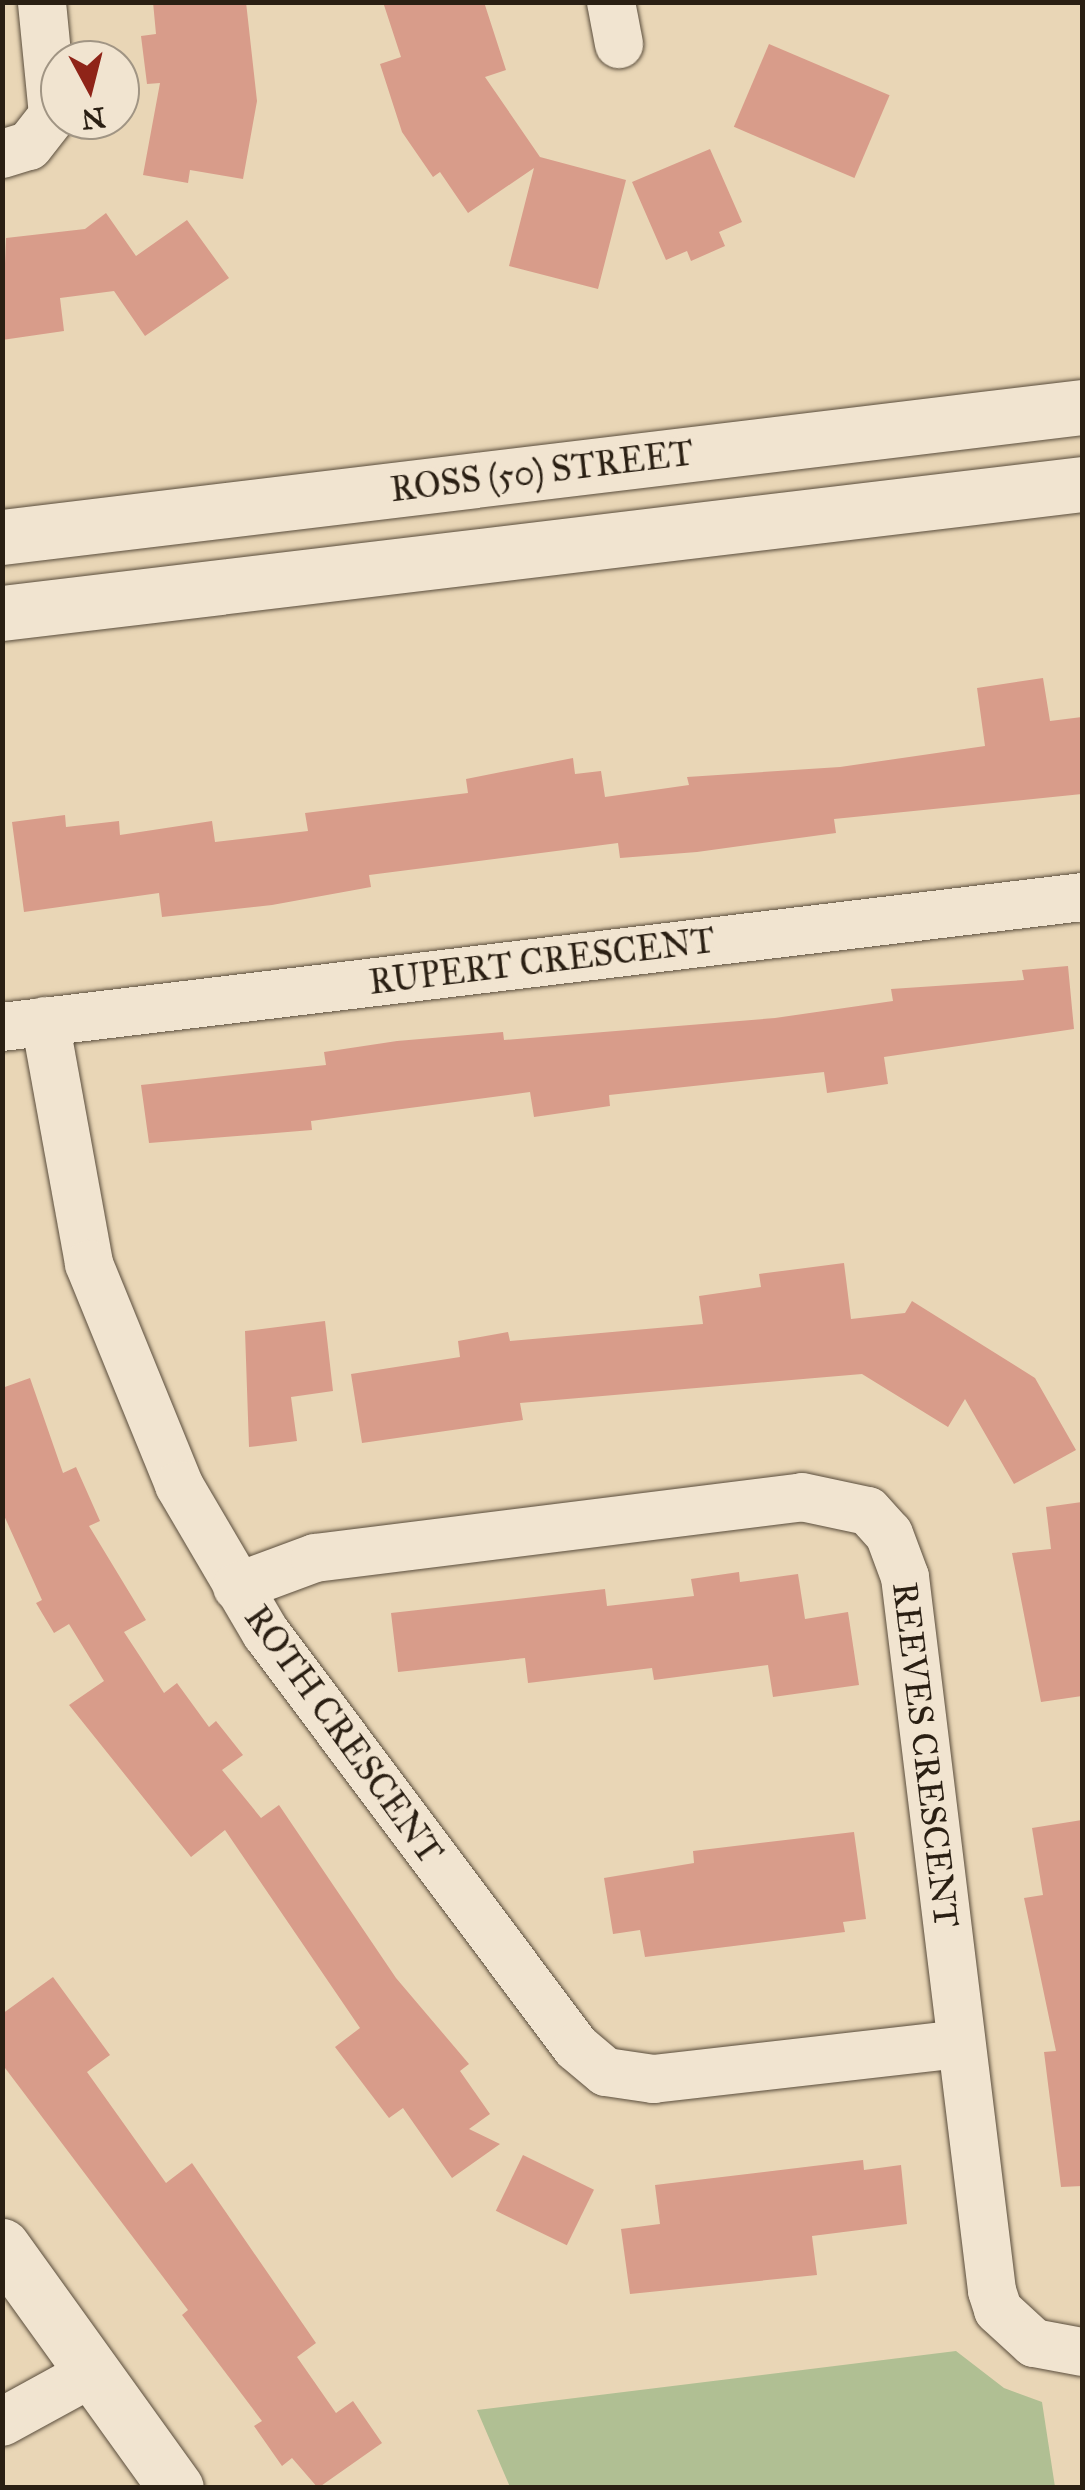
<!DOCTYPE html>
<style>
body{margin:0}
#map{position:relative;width:1085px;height:2490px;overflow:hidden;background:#e9d6b6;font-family:"IM FELL Great Primer",serif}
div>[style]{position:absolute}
.green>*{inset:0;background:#b0bf93}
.building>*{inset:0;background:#d89c8a;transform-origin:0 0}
.roads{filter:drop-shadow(0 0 2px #5a4d3c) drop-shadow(0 0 2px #5a4d3c)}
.minor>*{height:48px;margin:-24px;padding:0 24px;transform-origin:24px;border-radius:24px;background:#f1e4d0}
.tertiary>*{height:55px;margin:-27.5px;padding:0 27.5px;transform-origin:27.5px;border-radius:27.5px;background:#f1e4d0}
span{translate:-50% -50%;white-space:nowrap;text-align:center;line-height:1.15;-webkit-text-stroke:8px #f1e4d0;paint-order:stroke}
.street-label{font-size:35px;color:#2a1f13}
.frame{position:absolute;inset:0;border:5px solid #2a1f13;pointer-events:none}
.north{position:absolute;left:40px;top:40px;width:100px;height:100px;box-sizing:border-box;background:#f1e4d0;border:2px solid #a19584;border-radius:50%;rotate:173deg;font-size:28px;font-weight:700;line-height:40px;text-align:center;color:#2a1f13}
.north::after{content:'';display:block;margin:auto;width:35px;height:45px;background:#8f2418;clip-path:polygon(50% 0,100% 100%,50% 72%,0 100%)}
</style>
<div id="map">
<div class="green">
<div style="clip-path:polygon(956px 2351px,1004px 2388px,1042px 2402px,1055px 2487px,510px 2487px,477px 2410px)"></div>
</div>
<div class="building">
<div style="clip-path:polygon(153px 2px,246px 2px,257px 101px,243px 179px,190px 170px,188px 183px,143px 175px,160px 83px,147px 84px,141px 36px,156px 34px)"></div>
<div style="clip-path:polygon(383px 2px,484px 2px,506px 70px,485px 77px,540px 157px,626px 180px,598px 289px,509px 266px,534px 168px,468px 213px,440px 172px,433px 177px,402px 132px,380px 64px,401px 57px)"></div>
<div style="left:769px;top:44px;width:131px;height:90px;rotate:23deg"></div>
<div style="clip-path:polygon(710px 149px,742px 222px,719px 232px,725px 246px,691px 261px,687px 251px,666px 260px,632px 182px)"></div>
<div style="clip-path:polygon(106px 213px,136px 256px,187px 220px,229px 278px,145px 336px,114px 291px,60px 298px,64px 331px,2px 340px,6px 238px,85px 229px)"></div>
<div style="clip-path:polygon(1043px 678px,1050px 721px,1082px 717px,1082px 794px,834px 819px,836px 833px,697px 852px,620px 858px,618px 843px,369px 875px,371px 887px,272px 905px,162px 917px,159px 893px,24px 912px,12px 822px,65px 815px,66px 827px,119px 821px,120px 835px,212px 821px,215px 842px,308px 831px,305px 813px,468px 793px,466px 779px,573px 758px,575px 774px,601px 771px,605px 797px,689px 785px,687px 777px,840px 767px,985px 746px,977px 688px)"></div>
<div style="clip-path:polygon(1068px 966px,1074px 1029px,884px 1057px,888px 1084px,827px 1093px,824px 1072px,609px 1095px,610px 1106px,534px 1117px,530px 1092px,311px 1121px,312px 1130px,149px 1143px,141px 1085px,326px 1065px,324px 1052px,397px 1041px,503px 1032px,504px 1040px,775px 1018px,893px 1001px,891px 989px,1024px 980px,1022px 970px)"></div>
<div style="clip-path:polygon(844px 1263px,851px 1319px,905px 1313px,912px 1301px,1035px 1378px,1076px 1450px,1014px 1484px,965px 1399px,948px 1427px,862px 1374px,520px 1403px,523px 1420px,362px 1443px,351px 1374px,460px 1357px,458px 1341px,508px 1332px,510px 1341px,703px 1324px,699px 1296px,761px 1287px,759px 1274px)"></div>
<div style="clip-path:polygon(325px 1321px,333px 1391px,291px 1397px,297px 1441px,249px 1447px,245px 1331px)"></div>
<div style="clip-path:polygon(30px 1378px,63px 1473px,76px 1467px,100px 1521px,89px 1526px,146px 1620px,124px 1632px,164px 1693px,177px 1683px,209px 1727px,216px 1721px,243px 1755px,222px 1770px,261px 1818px,279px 1805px,396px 1978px,469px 2064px,460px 2071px,490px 2114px,469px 2129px,500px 2144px,452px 2178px,403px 2108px,389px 2118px,335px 2047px,360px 2028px,225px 1830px,191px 1857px,69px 1705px,104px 1681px,69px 1624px,54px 1633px,36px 1603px,42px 1600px,2px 1511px,2px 1388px)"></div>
<div style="clip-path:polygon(1082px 1502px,1082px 1696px,1041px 1702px,1012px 1553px,1051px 1549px,1046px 1507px)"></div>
<div style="clip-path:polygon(739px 1572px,740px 1582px,798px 1574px,805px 1619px,848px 1612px,859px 1685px,773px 1697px,768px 1665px,654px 1680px,652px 1668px,528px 1683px,525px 1658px,398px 1672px,391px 1613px,605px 1589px,607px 1606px,694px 1596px,691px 1579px)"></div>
<div style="clip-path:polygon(1082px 1820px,1082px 2186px,1061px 2187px,1044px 2052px,1056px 2051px,1024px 1898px,1043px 1895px,1032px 1828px)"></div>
<div style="clip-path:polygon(854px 1832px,866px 1919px,843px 1922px,845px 1932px,645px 1957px,640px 1930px,613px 1934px,604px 1878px,694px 1863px,693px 1851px)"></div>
<div style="clip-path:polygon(53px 1977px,110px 2055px,87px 2072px,166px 2183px,192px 2163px,316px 2343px,297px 2357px,336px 2413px,353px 2401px,382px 2443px,318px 2488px,292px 2458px,282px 2466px,254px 2426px,262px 2421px,182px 2315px,188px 2310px,2px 2064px,2px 2014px)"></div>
<div style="left:523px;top:2155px;width:79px;height:62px;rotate:26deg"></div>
<div style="clip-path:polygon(863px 2160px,864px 2170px,901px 2165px,907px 2224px,812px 2236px,817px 2275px,630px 2294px,621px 2229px,660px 2224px,655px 2185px)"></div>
</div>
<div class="roads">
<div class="minor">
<div style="left:611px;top:2px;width:43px;rotate:79.2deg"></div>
<div style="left:2px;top:154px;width:28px;rotate:-17deg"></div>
<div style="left:29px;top:146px;width:39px;rotate:-52deg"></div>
<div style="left:53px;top:115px;width:114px;rotate:-95.6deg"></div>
<div style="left:45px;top:1021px;width:247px;rotate:79.7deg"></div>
<div style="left:89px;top:1264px;width:239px;rotate:67.8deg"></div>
<div style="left:179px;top:1485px;width:172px;rotate:59.6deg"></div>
<div style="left:266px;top:1633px;width:517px;rotate:53.17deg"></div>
<div style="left:576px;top:2047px;width:39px;rotate:40deg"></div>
<div style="left:606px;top:2072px;width:48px;rotate:8.5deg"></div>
<div style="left:653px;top:2079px;width:309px;rotate:-6.5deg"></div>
<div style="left:2px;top:1027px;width:1088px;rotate:-6.86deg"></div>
<div style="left:237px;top:1587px;width:83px;rotate:-20.4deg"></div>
<div style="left:315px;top:1558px;width:491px;rotate:-7.1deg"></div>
<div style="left:802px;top:1497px;width:67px;rotate:12deg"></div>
<div style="left:868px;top:1511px;width:31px;rotate:48deg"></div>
<div style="left:889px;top:1534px;width:46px;rotate:69.6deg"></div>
<div style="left:905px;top:1577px;width:719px;rotate:83.05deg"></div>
<div style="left:992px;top:2291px;width:20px;rotate:72deg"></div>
<div style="left:998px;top:2310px;width:49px;rotate:42.5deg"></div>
<div style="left:1034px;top:2343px;width:49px;rotate:10.6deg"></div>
<div style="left:2px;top:2422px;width:106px;rotate:-28.7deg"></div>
</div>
<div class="tertiary">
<div style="left:2px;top:537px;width:1088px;rotate:-6.86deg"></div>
<div style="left:2px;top:613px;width:1088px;rotate:-6.81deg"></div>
<div style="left:2px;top:2246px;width:298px;rotate:54.3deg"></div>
</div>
</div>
<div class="street-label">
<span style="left:542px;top:472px;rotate:-7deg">ROSS (50) STREET</span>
<span style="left:542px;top:962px;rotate:-7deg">RUPERT CRESCENT</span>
<span style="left:343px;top:1735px;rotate:54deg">ROTH CRESCENT</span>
<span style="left:925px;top:1755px;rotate:83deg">REEVES CRESCENT</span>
</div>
<div class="frame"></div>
<div class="north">N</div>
</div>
